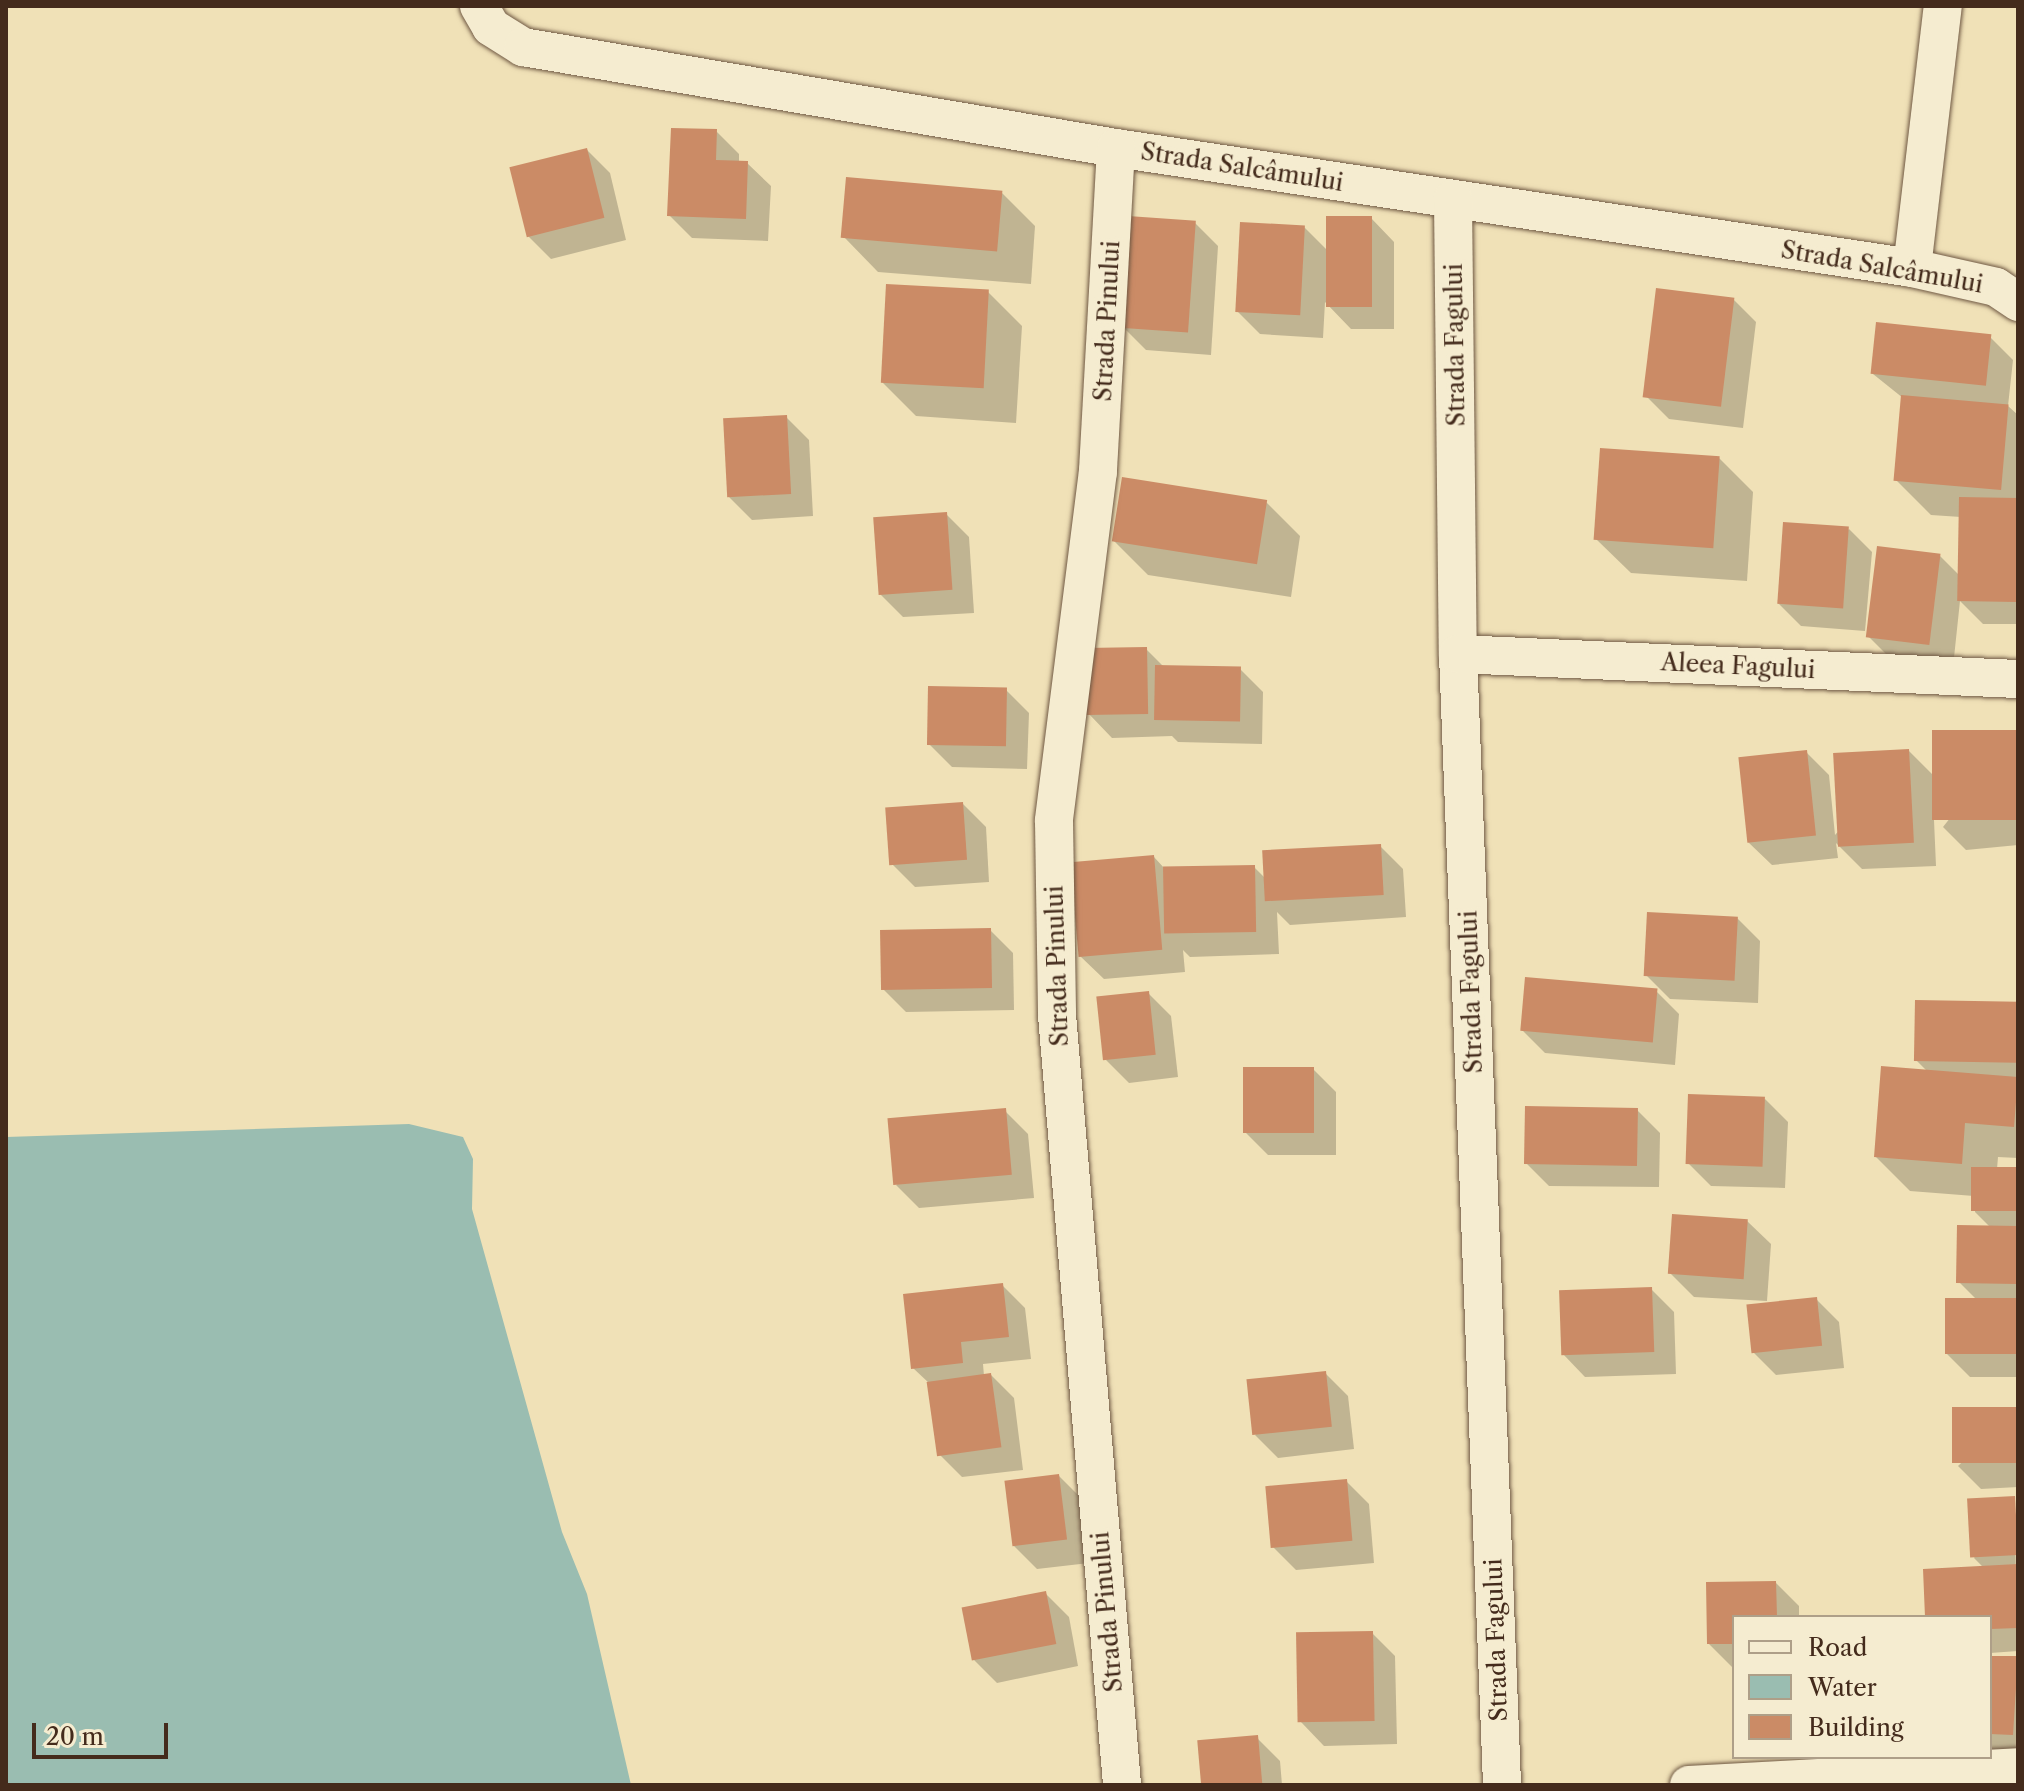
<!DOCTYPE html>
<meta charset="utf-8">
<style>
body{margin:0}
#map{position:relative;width:2024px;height:1791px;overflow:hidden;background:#f0e1b7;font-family:"Libre Caslon Text",serif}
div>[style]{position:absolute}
.water>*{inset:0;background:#9abdb1}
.shadow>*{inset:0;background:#0003;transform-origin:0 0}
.building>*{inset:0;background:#cb8b66;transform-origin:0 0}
.roads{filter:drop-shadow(0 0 2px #6f5843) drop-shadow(0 0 2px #6f5843)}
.street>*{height:38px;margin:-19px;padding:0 19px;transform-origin:19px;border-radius:19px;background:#f5ecd0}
span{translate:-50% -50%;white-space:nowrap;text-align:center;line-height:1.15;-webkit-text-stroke:8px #f5ecd0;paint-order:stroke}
.street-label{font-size:24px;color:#442b1c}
.frame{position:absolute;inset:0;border:8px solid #442b1c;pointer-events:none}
.legend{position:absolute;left:1732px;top:1615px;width:260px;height:144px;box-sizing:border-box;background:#f5ecd0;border:2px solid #ae9f88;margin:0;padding:10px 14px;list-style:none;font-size:24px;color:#442b1c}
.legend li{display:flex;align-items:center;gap:16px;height:40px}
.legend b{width:40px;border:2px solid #ae9f88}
.scale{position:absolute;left:32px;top:1723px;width:136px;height:36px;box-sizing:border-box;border:4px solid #442b1c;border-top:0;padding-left:10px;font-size:24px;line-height:28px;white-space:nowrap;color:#442b1c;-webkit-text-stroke:6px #f5ecd0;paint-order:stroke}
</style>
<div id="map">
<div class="water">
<div style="clip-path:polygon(409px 1124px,463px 1137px,473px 1159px,472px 1209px,562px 1532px,587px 1594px,631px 1785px,6px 1785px,6px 1137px)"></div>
</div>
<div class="shadow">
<div style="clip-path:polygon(716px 131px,739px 154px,739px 163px,747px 163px,771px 186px,768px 241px,692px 238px,669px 215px)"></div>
<div style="clip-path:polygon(587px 150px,610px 173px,626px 240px,551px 259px,528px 236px)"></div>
<div style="clip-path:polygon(1001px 192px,1035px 226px,1031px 284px,878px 272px,844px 237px)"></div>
<div style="clip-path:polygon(1371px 218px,1394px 242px,1394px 329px,1351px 329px,1325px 302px,1323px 338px,1260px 334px,1237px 311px,1304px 227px,1328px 251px)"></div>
<div style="clip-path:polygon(1195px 223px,1218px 246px,1211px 355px,1146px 350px,1123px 327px)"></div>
<div style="clip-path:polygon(988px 292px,1022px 326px,1016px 423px,916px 416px,882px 382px)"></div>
<div style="clip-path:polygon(1733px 299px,1756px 322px,1743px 428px,1669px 419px,1646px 396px)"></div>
<div style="clip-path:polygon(1990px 337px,2013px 360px,2008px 406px,2018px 415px,2018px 624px,1983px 624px,1960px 601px,1953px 667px,1891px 659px,1868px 636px,1940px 556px,1960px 576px,1961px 517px,1931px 515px,1896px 480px,1903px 398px,1873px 374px)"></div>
<div style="clip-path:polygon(786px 417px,809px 440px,813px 516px,752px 520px,729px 497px)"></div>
<div style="clip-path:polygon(1719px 458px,1753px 492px,1747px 581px,1631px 573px,1596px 539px)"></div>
<div style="clip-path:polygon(1266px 502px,1300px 536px,1291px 597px,1148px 575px,1114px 541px)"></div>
<div style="clip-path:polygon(946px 514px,969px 537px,974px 613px,903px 617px,880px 594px)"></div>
<div style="clip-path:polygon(1849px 529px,1872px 552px,1865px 631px,1801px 626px,1778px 603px)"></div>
<div style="clip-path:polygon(1146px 649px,1165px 668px,1240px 669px,1263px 692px,1262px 744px,1178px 742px,1172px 736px,1112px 738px,1089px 714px)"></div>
<div style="clip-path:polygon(1006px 690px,1029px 713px,1027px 769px,952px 767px,929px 744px)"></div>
<div style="clip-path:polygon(2018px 732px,2018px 845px,1966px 850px,1943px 827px)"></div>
<div style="clip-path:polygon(1909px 751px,1932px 774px,1936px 866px,1862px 869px,1836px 843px,1838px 858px,1772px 865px,1748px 842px,1806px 752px,1829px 775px,1835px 835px)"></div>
<div style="clip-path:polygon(963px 804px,986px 827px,989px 882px,915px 887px,892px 864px)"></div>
<div style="clip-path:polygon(1380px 846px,1403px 869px,1406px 917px,1290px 925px,1277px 912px,1279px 954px,1190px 957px,1183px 950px,1185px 972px,1104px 979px,1080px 956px,1154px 857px,1165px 869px,1254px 867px,1266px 879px)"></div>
<div style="clip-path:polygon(1737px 918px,1760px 941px,1758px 1003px,1670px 999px,1647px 976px)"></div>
<div style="clip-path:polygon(990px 930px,1013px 953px,1014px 1010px,906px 1012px,883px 989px)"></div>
<div style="clip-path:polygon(1656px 991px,1679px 1014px,1675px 1065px,1545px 1053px,1522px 1030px)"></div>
<div style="clip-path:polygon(1148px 993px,1171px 1016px,1178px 1077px,1129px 1083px,1106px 1060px)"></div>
<div style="clip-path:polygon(2018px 1003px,2018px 1158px,1998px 1157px,1997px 1169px,2018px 1169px,2018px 1377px,1970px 1377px,1947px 1354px,1977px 1300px,1959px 1282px,1991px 1228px,1975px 1212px,1974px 1196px,1910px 1191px,1876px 1157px,1928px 1072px,1916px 1060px)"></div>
<div style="clip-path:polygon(1313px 1069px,1336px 1092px,1336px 1155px,1268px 1155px,1245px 1132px)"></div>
<div style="clip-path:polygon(1765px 1099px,1788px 1122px,1785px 1188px,1711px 1186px,1688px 1163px)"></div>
<div style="clip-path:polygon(1637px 1110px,1660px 1133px,1659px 1187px,1549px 1186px,1526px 1163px)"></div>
<div style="clip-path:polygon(1005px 1111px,1028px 1134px,1034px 1198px,919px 1208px,896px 1185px)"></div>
<div style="clip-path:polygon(1747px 1221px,1771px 1244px,1767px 1301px,1694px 1297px,1671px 1274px)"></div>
<div style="clip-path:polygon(1002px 1285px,1025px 1308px,1031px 1359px,983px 1364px,984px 1376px,991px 1375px,1014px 1398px,1023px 1470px,962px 1477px,939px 1454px,930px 1384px,913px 1368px)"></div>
<div style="clip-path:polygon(1651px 1289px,1674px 1312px,1676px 1374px,1585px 1377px,1562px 1353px)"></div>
<div style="clip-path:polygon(1816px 1299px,1839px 1322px,1844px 1368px,1776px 1375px,1753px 1352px)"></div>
<div style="clip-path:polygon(1325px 1373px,1348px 1396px,1354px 1449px,1278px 1458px,1255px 1435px)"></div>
<div style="clip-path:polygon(2018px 1409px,2018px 1487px,1981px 1489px,1958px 1466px)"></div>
<div style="clip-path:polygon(1059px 1476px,1082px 1499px,1089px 1563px,1037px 1569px,1014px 1546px)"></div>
<div style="clip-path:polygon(1346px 1481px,1369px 1504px,1374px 1563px,1296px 1570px,1273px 1547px)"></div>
<div style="clip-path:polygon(2014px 1498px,2018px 1651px,1990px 1653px,1990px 1617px,1927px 1617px,1984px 1568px,1974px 1558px)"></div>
<div style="clip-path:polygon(1776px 1583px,1799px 1606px,1799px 1617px,1734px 1617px,1732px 1667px,1709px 1644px,1708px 1584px)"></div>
<div style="clip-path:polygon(1046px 1594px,1069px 1617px,1078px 1666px,997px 1683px,974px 1660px)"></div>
<div style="clip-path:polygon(1372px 1633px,1395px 1656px,1397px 1744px,1324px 1746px,1301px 1722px)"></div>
<div style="left:1990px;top:1658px;width:28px;height:97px"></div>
<div style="clip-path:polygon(1257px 1738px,1280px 1761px,1282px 1785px,1203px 1785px)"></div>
</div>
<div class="building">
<div style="clip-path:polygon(671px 128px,717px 129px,716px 160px,748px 161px,746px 219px,667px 216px)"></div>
<div style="left:587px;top:148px;width:72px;height:80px;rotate:76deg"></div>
<div style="left:846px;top:177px;width:157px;height:61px;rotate:5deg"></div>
<div style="left:1128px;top:216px;width:68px;height:112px;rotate:4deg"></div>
<div style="left:1372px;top:216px;width:91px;height:46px;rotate:90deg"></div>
<div style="left:1240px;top:222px;width:65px;height:90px;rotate:3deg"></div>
<div style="left:886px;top:284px;width:103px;height:99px;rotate:3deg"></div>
<div style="left:1656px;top:288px;width:79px;height:110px;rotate:7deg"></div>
<div style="left:1876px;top:322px;width:116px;height:52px;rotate:6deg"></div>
<div style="left:1901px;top:395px;width:108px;height:86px;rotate:5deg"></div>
<div style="left:787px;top:415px;width:79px;height:64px;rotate:87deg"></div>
<div style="left:1600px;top:448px;width:120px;height:92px;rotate:4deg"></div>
<div style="left:1122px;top:477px;width:147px;height:65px;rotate:9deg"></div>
<div style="left:1959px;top:497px;width:59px;height:104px;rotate:1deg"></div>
<div style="left:947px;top:512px;width:78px;height:74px;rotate:86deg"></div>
<div style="left:1783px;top:522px;width:66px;height:82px;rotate:4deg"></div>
<div style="left:1877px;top:546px;width:64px;height:92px;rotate:7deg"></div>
<div style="left:1147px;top:647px;width:67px;height:62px;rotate:89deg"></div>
<div style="left:1155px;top:665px;width:86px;height:55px;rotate:1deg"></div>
<div style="left:928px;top:686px;width:79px;height:59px;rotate:1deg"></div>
<div style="left:2018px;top:730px;width:90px;height:86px;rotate:90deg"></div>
<div style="left:1909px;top:749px;width:94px;height:76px;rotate:87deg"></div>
<div style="left:1807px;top:750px;width:86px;height:69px;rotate:84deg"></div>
<div style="left:963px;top:802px;width:58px;height:78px;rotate:86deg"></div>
<div style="left:1381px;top:844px;width:51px;height:119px;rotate:87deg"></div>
<div style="left:1154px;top:855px;width:95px;height:84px;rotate:85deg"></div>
<div style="left:1255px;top:865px;width:67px;height:92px;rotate:89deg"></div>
<div style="left:1647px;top:912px;width:91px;height:64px;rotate:3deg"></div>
<div style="left:991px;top:928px;width:60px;height:111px;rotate:89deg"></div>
<div style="left:1525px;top:977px;width:133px;height:54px;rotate:5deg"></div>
<div style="left:1149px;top:991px;width:64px;height:53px;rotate:84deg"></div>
<div style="left:1915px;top:1000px;width:103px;height:61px;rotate:1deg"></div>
<div style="clip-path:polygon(1881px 1066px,2018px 1077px,2014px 1127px,1965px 1123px,1962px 1164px,1874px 1157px)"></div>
<div style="left:1243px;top:1067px;width:71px;height:66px"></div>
<div style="left:1688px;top:1094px;width:77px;height:70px;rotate:2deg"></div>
<div style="left:1525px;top:1106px;width:113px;height:58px;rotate:1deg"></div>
<div style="left:1006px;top:1108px;width:67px;height:119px;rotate:85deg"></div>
<div style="left:2018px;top:1167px;width:44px;height:47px;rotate:90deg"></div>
<div style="left:1672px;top:1214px;width:76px;height:60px;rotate:4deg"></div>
<div style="left:1957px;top:1225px;width:61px;height:58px;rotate:1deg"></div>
<div style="clip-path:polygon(1003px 1283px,1009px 1337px,961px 1342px,963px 1363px,911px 1369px,903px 1294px)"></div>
<div style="left:1652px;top:1287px;width:65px;height:93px;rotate:88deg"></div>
<div style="left:1817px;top:1297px;width:49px;height:71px;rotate:84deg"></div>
<div style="left:1945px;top:1298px;width:73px;height:56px"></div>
<div style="left:1326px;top:1371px;width:56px;height:80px;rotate:84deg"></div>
<div style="left:991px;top:1373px;width:75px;height:65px;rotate:82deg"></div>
<div style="left:2018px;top:1407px;width:56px;height:66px;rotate:90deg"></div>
<div style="left:1059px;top:1474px;width:66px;height:55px;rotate:83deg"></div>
<div style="left:1347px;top:1479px;width:62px;height:82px;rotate:85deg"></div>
<div style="left:2015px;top:1496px;width:59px;height:48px;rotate:87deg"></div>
<div style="clip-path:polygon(2018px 1564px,2018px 1628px,1990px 1629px,1990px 1617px,1925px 1617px,1923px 1569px)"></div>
<div style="clip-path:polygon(1776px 1581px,1777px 1617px,1734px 1617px,1734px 1644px,1707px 1644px,1706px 1582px)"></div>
<div style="left:1046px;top:1591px;width:54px;height:86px;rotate:79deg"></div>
<div style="left:1373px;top:1631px;width:90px;height:77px;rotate:89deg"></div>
<div style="clip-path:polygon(1990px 1656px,2018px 1656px,2013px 1735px,1990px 1734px)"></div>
<div style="left:1258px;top:1735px;width:50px;height:61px;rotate:85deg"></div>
</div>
<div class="roads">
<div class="street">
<div style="left:479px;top:6px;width:24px;rotate:60deg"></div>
<div style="left:491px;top:27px;width:38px;rotate:32deg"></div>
<div style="left:523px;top:47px;width:602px;rotate:9.67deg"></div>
<div style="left:1116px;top:148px;width:805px;rotate:8.57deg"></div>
<div style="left:1912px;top:268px;width:86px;rotate:12.7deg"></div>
<div style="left:1996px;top:287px;width:27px;rotate:34deg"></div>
<div style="left:1116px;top:148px;width:324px;rotate:93.2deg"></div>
<div style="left:1098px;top:471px;width:353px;rotate:97.2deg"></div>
<div style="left:1054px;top:821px;width:194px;rotate:89.1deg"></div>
<div style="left:1057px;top:1015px;width:773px;rotate:85.17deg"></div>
<div style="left:1453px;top:199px;width:455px;rotate:89.4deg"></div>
<div style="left:1458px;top:654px;width:1132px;rotate:87.77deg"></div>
<div style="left:1912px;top:268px;width:264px;rotate:-83.3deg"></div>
<div style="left:1458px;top:654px;width:561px;rotate:2.56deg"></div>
<div style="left:1689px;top:1785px;width:329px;rotate:-3.1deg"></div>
</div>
</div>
<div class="street-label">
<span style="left:1242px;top:167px;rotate:9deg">Strada Salcâmului</span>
<span style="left:1882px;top:267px;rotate:10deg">Strada Salcâmului</span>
<span style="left:1107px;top:321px;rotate:-87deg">Strada Pinului</span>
<span style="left:1455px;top:345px;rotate:-91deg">Strada Fagului</span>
<span style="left:1738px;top:666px;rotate:3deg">Aleea Fagului</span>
<span style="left:1057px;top:966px;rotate:-92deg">Strada Pinului</span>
<span style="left:1471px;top:992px;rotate:-92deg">Strada Fagului</span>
<span style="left:1107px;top:1612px;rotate:-95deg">Strada Pinului</span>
<span style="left:1496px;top:1640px;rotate:-92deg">Strada Fagului</span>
</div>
<div class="frame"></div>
<ul class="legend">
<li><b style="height:10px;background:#f5ecd0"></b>Road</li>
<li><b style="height:22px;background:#9abdb1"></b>Water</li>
<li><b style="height:22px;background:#cb8b66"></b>Building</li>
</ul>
<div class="scale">20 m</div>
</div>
